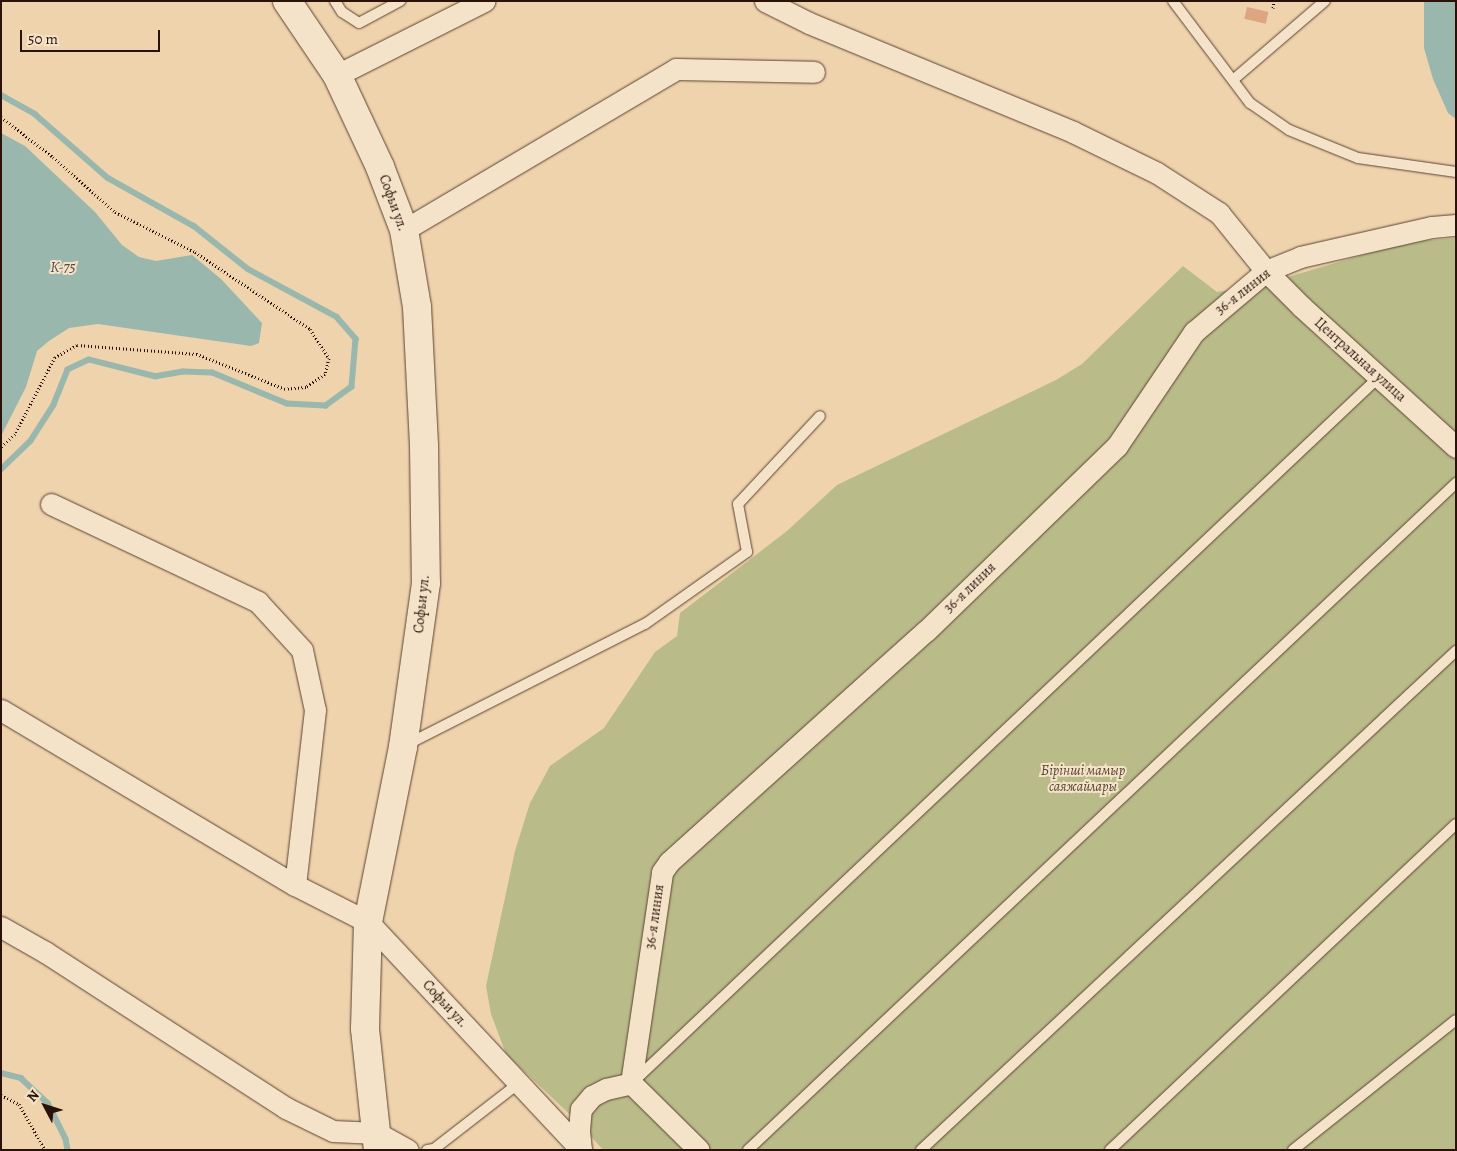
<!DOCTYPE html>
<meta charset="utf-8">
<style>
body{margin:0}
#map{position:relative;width:1457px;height:1151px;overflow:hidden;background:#eed3ac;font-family:Alegreya,serif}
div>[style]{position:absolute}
.green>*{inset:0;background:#b9bc89}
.water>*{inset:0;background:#99b7ad}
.stream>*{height:5.5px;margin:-2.75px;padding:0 2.75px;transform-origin:2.75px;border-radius:2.75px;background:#99b7ad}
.building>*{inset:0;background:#dda580;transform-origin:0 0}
.path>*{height:3px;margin-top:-1.5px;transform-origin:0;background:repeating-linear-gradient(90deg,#2a1209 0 1px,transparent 0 3.5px)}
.roads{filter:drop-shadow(0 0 1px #5b4232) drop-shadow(0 0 1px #5b4232)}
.lane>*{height:10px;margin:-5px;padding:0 5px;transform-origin:5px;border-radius:5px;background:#f4e2c9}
.street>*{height:21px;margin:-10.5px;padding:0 10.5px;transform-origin:10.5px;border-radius:10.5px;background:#f4e2c9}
.secondary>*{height:28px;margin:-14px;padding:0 14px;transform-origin:14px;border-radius:14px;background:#f4e2c9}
span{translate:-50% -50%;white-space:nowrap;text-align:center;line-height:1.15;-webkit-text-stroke:4px #f4e2c9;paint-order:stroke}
.street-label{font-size:14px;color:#2a1209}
.park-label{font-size:14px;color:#55452f;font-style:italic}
.water-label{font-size:15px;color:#514c42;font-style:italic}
.frame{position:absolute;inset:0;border:2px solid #2a1209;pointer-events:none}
.north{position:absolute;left:20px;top:1081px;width:50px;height:50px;-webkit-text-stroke:4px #f4e2c9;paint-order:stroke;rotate:310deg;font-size:14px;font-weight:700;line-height:20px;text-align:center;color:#2a1209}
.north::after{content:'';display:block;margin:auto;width:18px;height:22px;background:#2a1209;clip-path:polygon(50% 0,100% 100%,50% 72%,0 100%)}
.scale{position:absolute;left:20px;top:30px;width:140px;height:22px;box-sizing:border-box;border:2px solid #2a1209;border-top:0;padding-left:6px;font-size:15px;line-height:18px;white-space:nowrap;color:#2a1209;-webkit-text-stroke:4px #f4e2c9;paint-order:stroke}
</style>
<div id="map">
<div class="green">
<div style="clip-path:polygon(1456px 238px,1456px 1150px,603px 1150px,582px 1126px,506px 1054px,491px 1014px,486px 986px,515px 851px,530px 803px,550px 766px,604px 728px,655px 652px,677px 636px,680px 613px,787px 531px,837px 485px,1056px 380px,1082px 364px,1183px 266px,1217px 292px,1261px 285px,1406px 242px)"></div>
</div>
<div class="water">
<div style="clip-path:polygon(1424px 1px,1456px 1px,1456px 119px,1448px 113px,1433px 79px,1424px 48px)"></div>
<div style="clip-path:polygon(1px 133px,25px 146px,95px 212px,122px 245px,139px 257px,156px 261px,192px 255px,221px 279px,262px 323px,259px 343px,251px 346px,98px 324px,69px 328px,49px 341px,37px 351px,26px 387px,1px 436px)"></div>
</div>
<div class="stream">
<div style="left:1px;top:95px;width:39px;rotate:29deg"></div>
<div style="left:35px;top:114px;width:97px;rotate:41.2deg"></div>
<div style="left:108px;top:178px;width:98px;rotate:29.2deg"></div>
<div style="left:194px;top:226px;width:69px;rotate:38.5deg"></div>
<div style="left:248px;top:269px;width:101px;rotate:28.3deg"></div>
<div style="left:337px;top:317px;width:29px;rotate:49deg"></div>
<div style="left:356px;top:339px;width:48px;rotate:94.8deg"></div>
<div style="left:352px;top:387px;width:32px;rotate:144deg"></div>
<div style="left:326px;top:406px;width:39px;rotate:-177deg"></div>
<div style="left:287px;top:404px;width:81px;rotate:-157.5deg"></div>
<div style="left:212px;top:373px;width:29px;rotate:-178deg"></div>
<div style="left:183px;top:372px;width:27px;rotate:170deg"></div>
<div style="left:156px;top:377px;width:69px;rotate:-165.8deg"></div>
<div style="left:89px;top:360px;width:23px;rotate:155deg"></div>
<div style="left:68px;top:370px;width:38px;rotate:112deg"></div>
<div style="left:54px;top:405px;width:43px;rotate:122.6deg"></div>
<div style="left:31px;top:441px;width:42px;rotate:136deg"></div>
<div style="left:1px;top:1073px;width:21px;rotate:14deg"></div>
<div style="left:21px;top:1078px;width:37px;rotate:43deg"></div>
<div style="left:48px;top:1103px;width:40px;rotate:63.4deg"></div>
<div style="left:66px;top:1139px;width:11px;rotate:80deg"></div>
</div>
<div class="building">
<div style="left:1247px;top:7px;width:22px;height:12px;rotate:13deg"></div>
</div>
<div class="path">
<div style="left:1273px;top:8px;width:7px;rotate:-82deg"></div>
<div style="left:1px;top:117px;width:66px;rotate:37.6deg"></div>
<div style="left:53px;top:157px;width:83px;rotate:41.6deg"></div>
<div style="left:115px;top:212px;width:89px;rotate:26.6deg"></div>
<div style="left:195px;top:252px;width:138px;rotate:33.8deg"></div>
<div style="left:310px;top:329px;width:35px;rotate:57deg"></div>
<div style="left:329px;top:358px;width:16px;rotate:104deg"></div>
<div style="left:325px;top:374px;width:23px;rotate:146deg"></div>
<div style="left:306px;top:387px;width:21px;rotate:175deg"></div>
<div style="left:285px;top:389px;width:95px;rotate:-158.3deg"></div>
<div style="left:197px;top:354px;width:120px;rotate:-175.7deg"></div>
<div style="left:77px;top:345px;width:25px;rotate:151deg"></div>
<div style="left:55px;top:357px;width:87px;rotate:117.5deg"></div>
<div style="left:15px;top:434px;width:19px;rotate:137deg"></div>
<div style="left:1px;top:1095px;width:20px;rotate:27deg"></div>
<div style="left:19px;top:1104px;width:53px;rotate:60.5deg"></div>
</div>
<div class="roads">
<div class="lane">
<div style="left:335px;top:1px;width:13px;rotate:58deg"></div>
<div style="left:342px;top:12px;width:20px;rotate:33deg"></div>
<div style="left:359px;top:23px;width:47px;rotate:-28.2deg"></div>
<div style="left:1173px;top:1px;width:128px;rotate:53deg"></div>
<div style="left:1250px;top:103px;width:47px;rotate:34.7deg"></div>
<div style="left:1289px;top:130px;width:74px;rotate:22.1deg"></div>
<div style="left:1358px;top:158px;width:99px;rotate:8.1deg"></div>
<div style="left:1233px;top:80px;width:121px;rotate:-40.7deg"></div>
<div style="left:406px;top:745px;width:268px;rotate:-26.9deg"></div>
<div style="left:645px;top:624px;width:125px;rotate:-35.2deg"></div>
<div style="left:747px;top:552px;width:49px;rotate:-100.6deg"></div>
<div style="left:738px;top:504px;width:120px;rotate:-47deg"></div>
<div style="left:634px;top:1081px;width:1025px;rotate:-43.38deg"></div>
<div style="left:427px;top:1150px;width:7px;rotate:-8deg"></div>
<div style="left:434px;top:1149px;width:108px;rotate:-37.8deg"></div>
<div style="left:748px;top:1150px;width:973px;rotate:-43.29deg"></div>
<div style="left:921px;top:1150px;width:732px;rotate:-43.01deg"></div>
<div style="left:1110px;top:1150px;width:475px;rotate:-43.3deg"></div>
<div style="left:1293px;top:1150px;width:208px;rotate:-38.6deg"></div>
</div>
<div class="street">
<div style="left:765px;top:1px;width:49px;rotate:26.6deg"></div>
<div style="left:809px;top:23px;width:286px;rotate:22.4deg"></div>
<div style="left:1073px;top:132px;width:93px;rotate:26deg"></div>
<div style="left:1157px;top:173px;width:74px;rotate:32.8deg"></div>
<div style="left:1219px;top:213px;width:75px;rotate:51deg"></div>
<div style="left:1266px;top:271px;width:51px;rotate:45deg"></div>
<div style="left:1302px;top:307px;width:208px;rotate:42.3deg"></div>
<div style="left:337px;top:75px;width:165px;rotate:-26.7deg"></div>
<div style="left:404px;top:230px;width:316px;rotate:-30.6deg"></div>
<div style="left:676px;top:69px;width:138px;rotate:1.2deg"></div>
<div style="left:51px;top:504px;width:229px;rotate:25.3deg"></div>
<div style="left:258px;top:602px;width:65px;rotate:47.5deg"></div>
<div style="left:302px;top:650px;width:61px;rotate:77.8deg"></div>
<div style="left:315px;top:710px;width:176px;rotate:96.5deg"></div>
<div style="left:1px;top:710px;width:342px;rotate:30.8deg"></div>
<div style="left:295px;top:885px;width:82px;rotate:26.9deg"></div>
<div style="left:368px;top:922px;width:312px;rotate:46.9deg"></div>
<div style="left:1px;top:927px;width:51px;rotate:29.6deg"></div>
<div style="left:45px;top:952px;width:287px;rotate:32.9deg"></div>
<div style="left:286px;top:1108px;width:52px;rotate:26.1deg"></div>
<div style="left:333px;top:1131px;width:44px;rotate:2.6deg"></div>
<div style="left:377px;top:1133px;width:35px;rotate:29deg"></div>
<div style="left:631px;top:1083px;width:213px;rotate:-81.6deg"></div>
<div style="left:662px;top:872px;width:12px;rotate:-55deg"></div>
<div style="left:669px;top:862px;width:346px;rotate:-42deg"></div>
<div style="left:926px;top:631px;width:266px;rotate:-44.1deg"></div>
<div style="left:1117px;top:446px;width:138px;rotate:-56deg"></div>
<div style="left:1194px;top:332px;width:94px;rotate:-40.3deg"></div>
<div style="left:1266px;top:271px;width:37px;rotate:-22deg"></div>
<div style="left:1300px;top:257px;width:135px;rotate:-12.8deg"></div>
<div style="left:1432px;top:227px;width:24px;rotate:-5deg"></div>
<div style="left:631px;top:1083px;width:95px;rotate:44.6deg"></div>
<div style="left:581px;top:1150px;width:20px;rotate:-96deg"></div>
<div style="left:579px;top:1130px;width:21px;rotate:-85deg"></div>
<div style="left:581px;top:1109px;width:17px;rotate:-50deg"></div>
<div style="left:592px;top:1096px;width:16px;rotate:-27deg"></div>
<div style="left:606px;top:1089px;width:26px;rotate:-13deg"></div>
</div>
<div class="secondary">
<div style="left:287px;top:1px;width:89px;rotate:56deg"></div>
<div style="left:337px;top:75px;width:102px;rotate:64.9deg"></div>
<div style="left:380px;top:167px;width:67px;rotate:69.1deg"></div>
<div style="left:404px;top:230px;width:78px;rotate:80.4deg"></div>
<div style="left:417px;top:307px;width:139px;rotate:87.1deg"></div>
<div style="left:424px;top:446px;width:137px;rotate:89.2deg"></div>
<div style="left:426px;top:583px;width:166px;rotate:98deg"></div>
<div style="left:403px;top:747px;width:178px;rotate:101.3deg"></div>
<div style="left:368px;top:922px;width:107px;rotate:91.6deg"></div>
<div style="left:365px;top:1029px;width:122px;rotate:83.9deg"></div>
</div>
</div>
<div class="street-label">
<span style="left:393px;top:203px;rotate:70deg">Софьи ул.</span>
<span style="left:1243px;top:292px;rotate:-38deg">36-я линия</span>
<span style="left:1360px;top:360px;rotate:42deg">Центральная улица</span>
<span style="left:970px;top:588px;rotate:-44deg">36-я линия</span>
<span style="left:422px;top:604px;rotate:-84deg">Софьи ул.</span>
<span style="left:655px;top:917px;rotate:-82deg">36-я линия</span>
<span style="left:445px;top:1004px;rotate:47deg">Софьи ул.</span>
</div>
<div class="park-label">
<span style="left:1083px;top:779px">Бірінші мамыр<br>саяжайлары</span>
</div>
<div class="water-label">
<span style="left:63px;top:268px">К-75</span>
</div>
<div class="frame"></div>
<div class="north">N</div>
<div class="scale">50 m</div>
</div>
